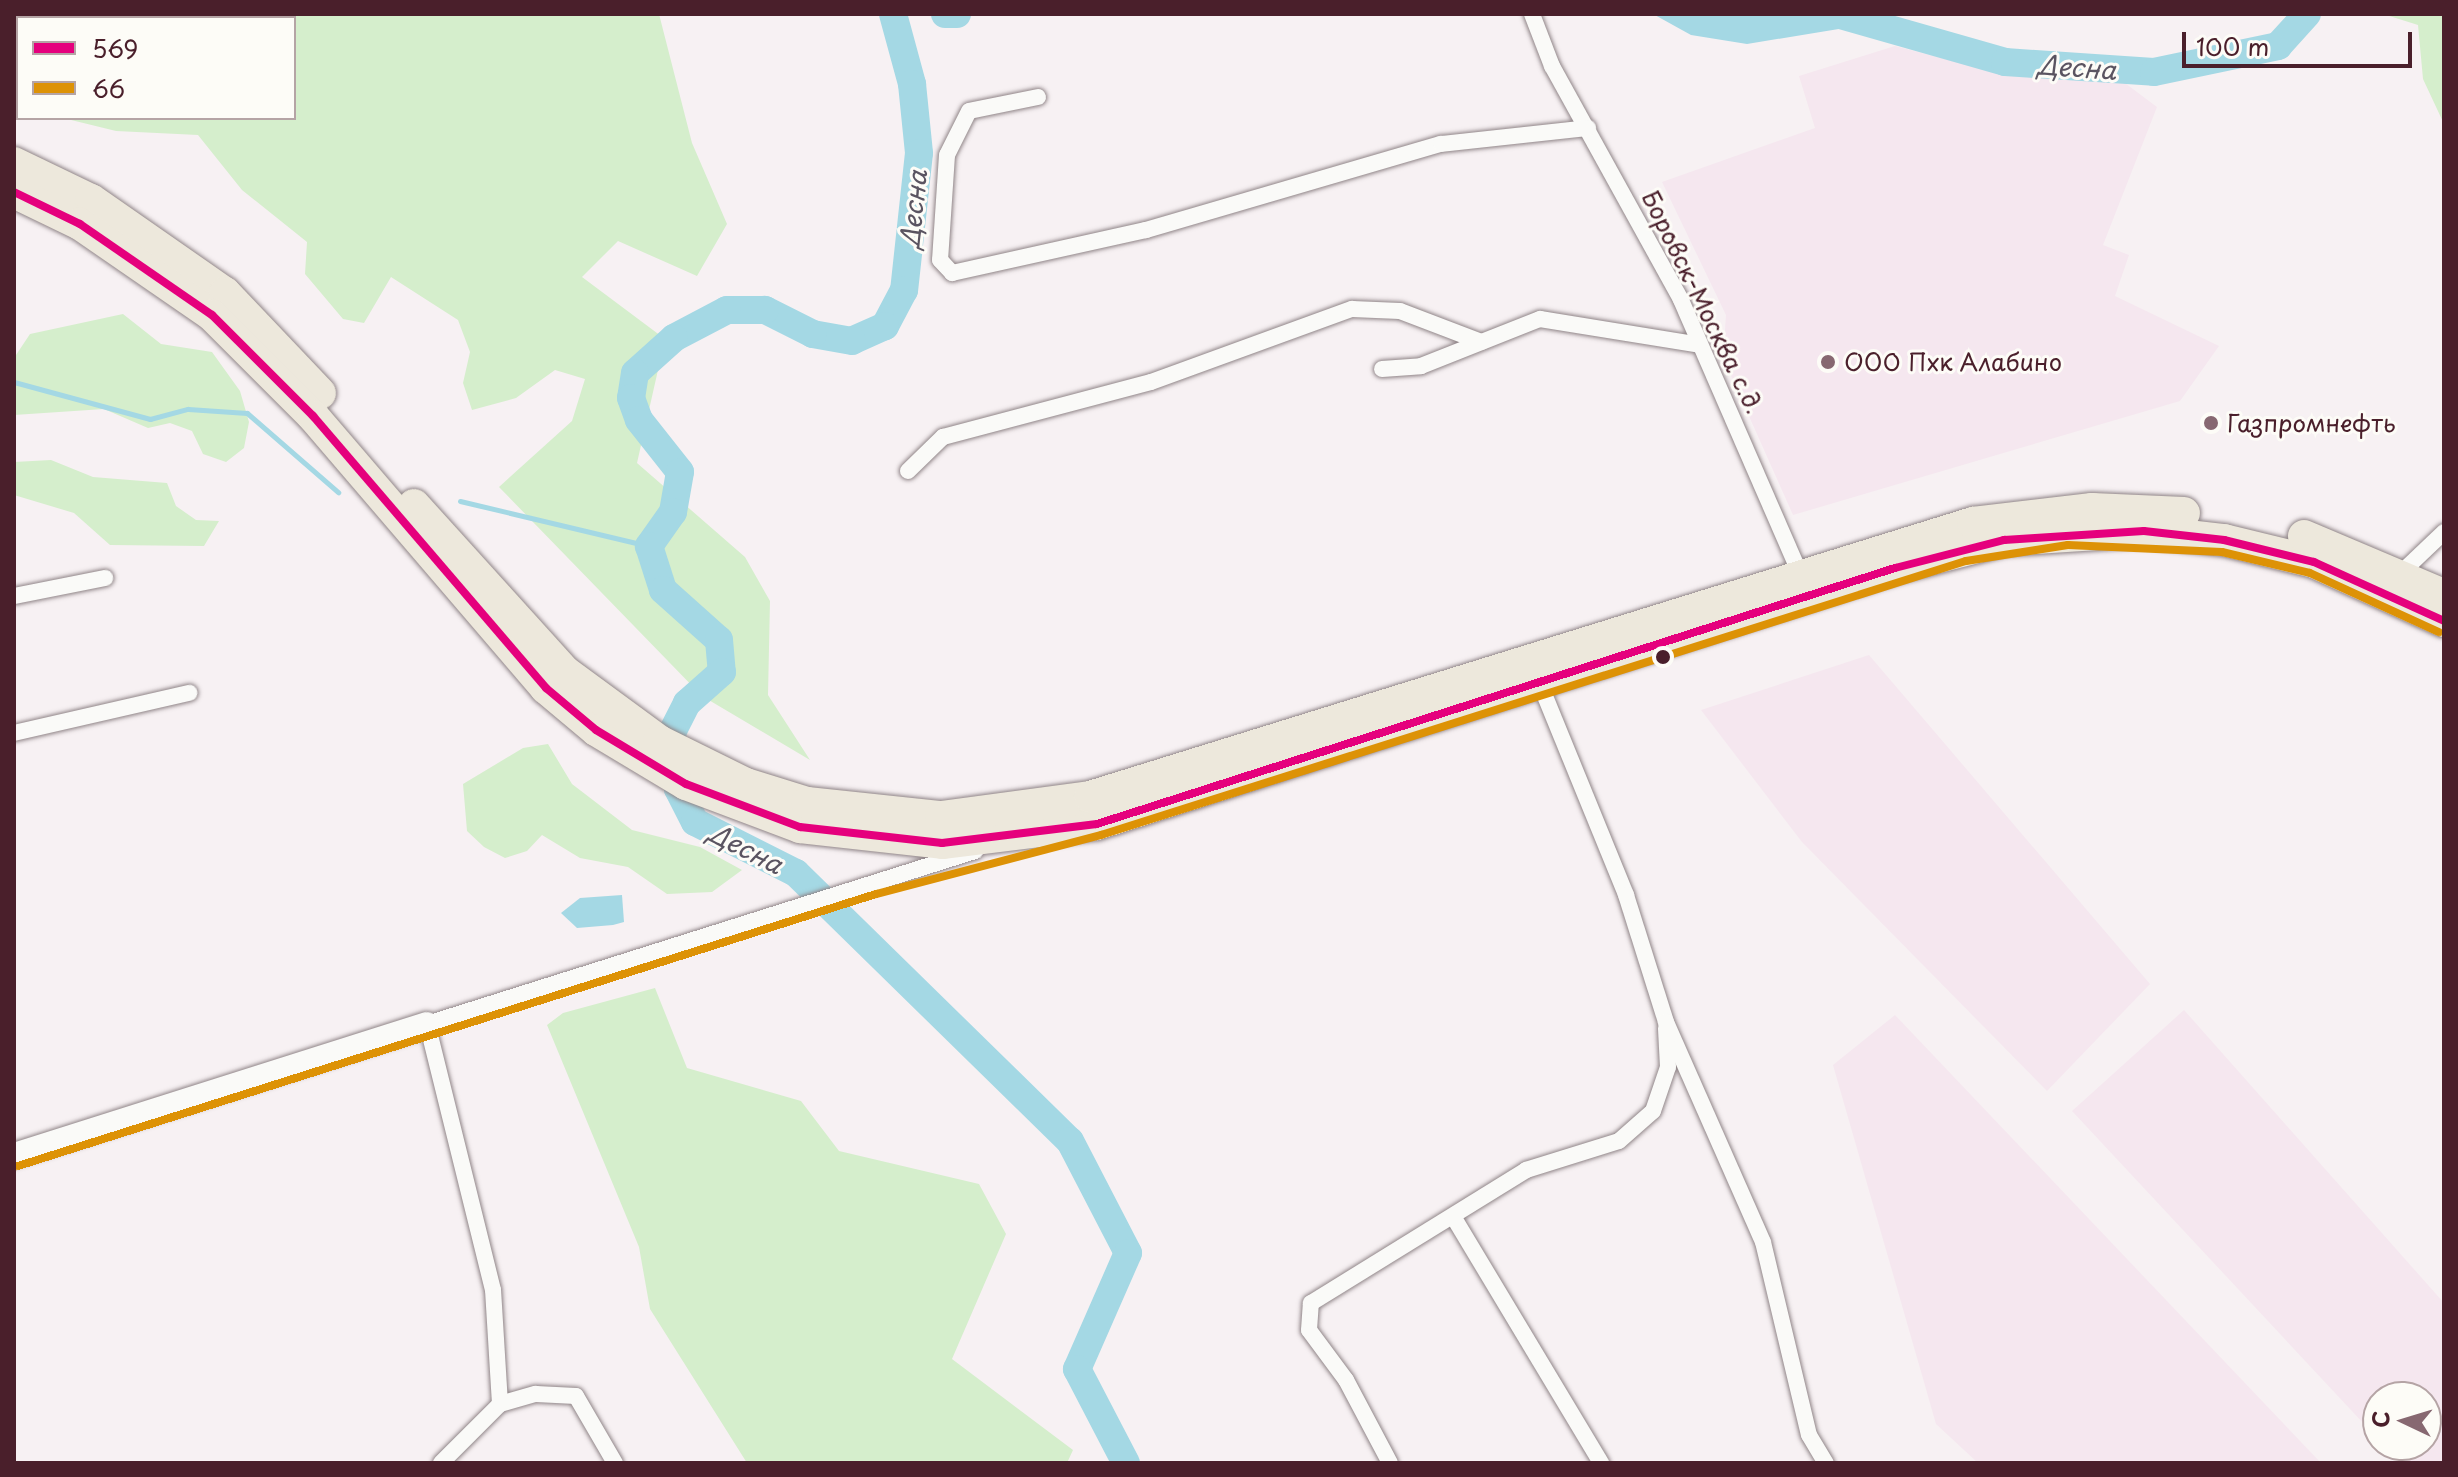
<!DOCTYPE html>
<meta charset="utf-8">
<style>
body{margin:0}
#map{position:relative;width:2458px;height:1477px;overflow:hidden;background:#f7f1f3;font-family:"Playpen Sans",sans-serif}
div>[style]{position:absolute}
.built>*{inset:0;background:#f5e7ef}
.green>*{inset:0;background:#d5eecc}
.water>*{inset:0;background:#a4d8e4}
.stream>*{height:5px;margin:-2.5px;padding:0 2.5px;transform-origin:2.5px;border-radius:2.5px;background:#a4d8e4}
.river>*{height:28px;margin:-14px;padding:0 14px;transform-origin:14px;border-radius:14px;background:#a4d8e4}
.roads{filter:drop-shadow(0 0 2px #908588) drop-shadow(0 0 2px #908588)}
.street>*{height:16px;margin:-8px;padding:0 8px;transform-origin:8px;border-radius:8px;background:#fafaf8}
.secondary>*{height:24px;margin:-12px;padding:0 12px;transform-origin:12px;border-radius:12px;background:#fafaf8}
.highway>*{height:32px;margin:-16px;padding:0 16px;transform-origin:16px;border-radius:16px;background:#ede8dc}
.bus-1>*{height:8px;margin:-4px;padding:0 4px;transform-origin:4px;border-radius:4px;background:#e5007d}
.bus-2>*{height:8px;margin:-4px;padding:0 4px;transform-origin:4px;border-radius:4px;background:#dd9206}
.dots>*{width:22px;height:22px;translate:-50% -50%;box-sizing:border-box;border:4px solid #fdfcf7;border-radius:50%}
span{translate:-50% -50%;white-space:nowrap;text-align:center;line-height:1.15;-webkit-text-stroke:6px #fdfcf7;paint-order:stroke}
.street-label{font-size:24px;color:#4a1f2b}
.poi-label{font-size:24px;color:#4a1f2b}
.left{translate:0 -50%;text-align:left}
.water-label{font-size:26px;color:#5a5461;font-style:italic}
.frame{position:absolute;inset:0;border:16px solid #4a1f2b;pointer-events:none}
.legend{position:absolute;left:16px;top:16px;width:280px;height:104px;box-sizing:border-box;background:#fdfcf7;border:2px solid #b5a4a5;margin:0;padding:10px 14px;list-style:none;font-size:24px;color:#4a1f2b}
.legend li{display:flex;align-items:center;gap:16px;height:40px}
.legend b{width:40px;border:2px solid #b5a4a5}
.north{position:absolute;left:2362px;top:1381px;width:80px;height:80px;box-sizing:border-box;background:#fdfcf7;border:2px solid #b5a4a5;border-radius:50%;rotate:274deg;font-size:22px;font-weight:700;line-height:32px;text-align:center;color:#4a1f2b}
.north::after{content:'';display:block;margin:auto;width:28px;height:36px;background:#876871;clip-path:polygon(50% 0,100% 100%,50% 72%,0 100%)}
.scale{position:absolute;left:2182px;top:32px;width:230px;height:36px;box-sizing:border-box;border:4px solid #4a1f2b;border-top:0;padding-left:10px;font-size:24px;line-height:28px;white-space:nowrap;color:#4a1f2b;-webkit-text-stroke:6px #fdfcf7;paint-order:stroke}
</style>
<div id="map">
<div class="built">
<div style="clip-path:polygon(1895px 46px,2003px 74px,2121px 80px,2157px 107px,2103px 245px,2129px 255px,2115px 296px,2219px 346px,2180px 401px,1793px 515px,1723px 358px,1726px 315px,1662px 182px,1815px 128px,1799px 76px)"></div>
<div style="clip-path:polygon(1869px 655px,2150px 984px,2047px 1091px,1802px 842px,1701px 710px)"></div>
<div style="clip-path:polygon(2184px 1010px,2444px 1303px,2444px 1463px,2401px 1463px,2384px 1445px,2426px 1445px,2426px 1397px,2378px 1397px,2378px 1439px,2072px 1111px)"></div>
<div style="clip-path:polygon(1895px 1015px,2321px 1463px,1978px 1463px,1936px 1424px,1833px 1065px)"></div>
</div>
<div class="green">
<div style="clip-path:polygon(14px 14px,659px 14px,692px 143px,727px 224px,697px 276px,618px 241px,582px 277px,665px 339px,637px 463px,745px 557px,770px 601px,768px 695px,810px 760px,702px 696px,499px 487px,572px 421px,585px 379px,555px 370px,516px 398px,472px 410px,463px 383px,470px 352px,458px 320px,391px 277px,364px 323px,343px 319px,305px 274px,307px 242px,242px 190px,198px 135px,116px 131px,63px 118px,294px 118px,294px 18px,18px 18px,18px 107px)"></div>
<div style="clip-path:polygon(2383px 14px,2444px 14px,2444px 124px,2423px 79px,2418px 25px)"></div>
<div style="clip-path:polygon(123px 314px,161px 344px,212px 352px,240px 391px,249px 422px,244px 448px,226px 462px,203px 454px,192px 431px,170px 423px,148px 428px,104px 409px,14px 415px,14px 358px,30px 334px)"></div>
<div style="clip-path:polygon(51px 460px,93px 477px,167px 483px,176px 506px,196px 520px,219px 521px,204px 546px,110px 545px,74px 513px,14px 495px,14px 462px)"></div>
<div style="clip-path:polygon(548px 744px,572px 784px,632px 830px,700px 847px,742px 870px,712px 892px,667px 894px,628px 867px,580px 858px,542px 835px,527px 851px,505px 858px,484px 847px,467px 831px,463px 784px,523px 748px)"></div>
<div style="clip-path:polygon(655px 988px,687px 1068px,801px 1101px,839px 1151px,979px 1184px,1006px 1234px,952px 1359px,1073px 1450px,1067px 1463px,747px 1463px,650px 1309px,639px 1247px,547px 1025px,563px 1013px)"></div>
</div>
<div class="water">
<div style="clip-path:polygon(1653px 14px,1837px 14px,1869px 24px,1747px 44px,1691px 35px)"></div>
<div style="clip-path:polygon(622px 895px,624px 922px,613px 925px,577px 928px,561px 913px,580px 898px)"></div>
</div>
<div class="stream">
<div style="left:14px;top:382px;width:141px;rotate:15.2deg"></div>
<div style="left:150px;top:419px;width:39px;rotate:-15deg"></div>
<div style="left:188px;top:409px;width:59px;rotate:3.9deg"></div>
<div style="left:247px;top:413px;width:121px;rotate:41deg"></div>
<div style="left:460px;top:501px;width:194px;rotate:13.4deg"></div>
</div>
<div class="river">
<div style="left:893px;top:14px;width:73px;rotate:74.8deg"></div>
<div style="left:912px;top:84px;width:69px;rotate:84.2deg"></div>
<div style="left:919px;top:153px;width:138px;rotate:96.2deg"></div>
<div style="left:904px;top:290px;width:41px;rotate:117.8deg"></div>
<div style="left:885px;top:326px;width:36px;rotate:156deg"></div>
<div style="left:852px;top:341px;width:40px;rotate:-170deg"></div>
<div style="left:813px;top:334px;width:54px;rotate:-153.4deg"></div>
<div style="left:765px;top:310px;width:38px;rotate:180deg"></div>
<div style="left:727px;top:310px;width:60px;rotate:152.2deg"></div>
<div style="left:674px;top:338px;width:52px;rotate:138.1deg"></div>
<div style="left:635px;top:373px;width:25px;rotate:99deg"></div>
<div style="left:631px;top:398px;width:23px;rotate:70deg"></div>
<div style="left:639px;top:420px;width:66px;rotate:51.7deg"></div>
<div style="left:680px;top:472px;width:41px;rotate:99.9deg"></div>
<div style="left:673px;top:512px;width:42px;rotate:125.2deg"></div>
<div style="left:649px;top:546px;width:46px;rotate:72.3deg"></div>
<div style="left:663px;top:590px;width:75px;rotate:41.8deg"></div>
<div style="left:719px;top:640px;width:32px;rotate:85deg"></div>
<div style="left:722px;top:672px;width:47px;rotate:138.5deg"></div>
<div style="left:687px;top:703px;width:34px;rotate:117deg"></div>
<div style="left:672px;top:733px;width:56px;rotate:83.9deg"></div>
<div style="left:678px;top:789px;width:37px;rotate:63deg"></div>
<div style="left:695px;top:822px;width:113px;rotate:26.8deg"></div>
<div style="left:796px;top:873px;width:383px;rotate:44.4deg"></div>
<div style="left:1070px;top:1141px;width:126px;rotate:62.6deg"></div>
<div style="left:1128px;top:1253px;width:127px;rotate:113.7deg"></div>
<div style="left:1077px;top:1369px;width:106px;rotate:62.5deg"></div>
<div style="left:945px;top:14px;width:12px"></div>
<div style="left:1837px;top:14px;width:175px;rotate:15.9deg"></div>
<div style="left:2005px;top:62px;width:149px;rotate:3.8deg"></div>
<div style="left:2154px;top:72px;width:127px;rotate:-11.8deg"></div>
<div style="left:2278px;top:46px;width:43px;rotate:-47.8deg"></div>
</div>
<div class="roads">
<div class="street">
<div style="left:1532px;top:14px;width:56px;rotate:69deg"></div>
<div style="left:1552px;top:66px;width:267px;rotate:61.1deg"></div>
<div style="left:1681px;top:300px;width:296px;rotate:66.5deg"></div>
<div style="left:1038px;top:97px;width:70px;rotate:168.5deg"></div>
<div style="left:969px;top:111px;width:49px;rotate:116.6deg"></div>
<div style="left:947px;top:155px;width:105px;rotate:93.8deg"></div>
<div style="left:940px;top:260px;width:18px;rotate:47deg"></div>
<div style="left:952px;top:273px;width:199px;rotate:-12.5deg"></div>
<div style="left:1146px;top:230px;width:307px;rotate:-16.3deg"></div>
<div style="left:1441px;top:144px;width:148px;rotate:-6.2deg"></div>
<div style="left:1382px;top:369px;width:39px;rotate:-4deg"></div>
<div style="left:1421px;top:366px;width:128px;rotate:-21.6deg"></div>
<div style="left:1540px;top:319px;width:162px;rotate:9.2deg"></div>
<div style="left:908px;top:471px;width:49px;rotate:-44.2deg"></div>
<div style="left:943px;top:437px;width:215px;rotate:-14.8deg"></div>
<div style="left:1151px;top:382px;width:214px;rotate:-20deg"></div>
<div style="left:1352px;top:309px;width:48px;rotate:2.4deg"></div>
<div style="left:1400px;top:311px;width:87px;rotate:20.9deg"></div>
<div style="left:2402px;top:572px;width:58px;rotate:-43.6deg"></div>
<div style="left:14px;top:596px;width:93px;rotate:-11.2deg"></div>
<div style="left:1540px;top:684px;width:228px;rotate:67.8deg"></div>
<div style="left:1626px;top:895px;width:133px;rotate:72.5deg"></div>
<div style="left:1666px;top:1022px;width:240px;rotate:66.2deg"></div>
<div style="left:1763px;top:1242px;width:198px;rotate:76.6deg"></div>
<div style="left:1809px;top:1435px;width:33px;rotate:59deg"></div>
<div style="left:14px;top:733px;width:180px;rotate:-12.9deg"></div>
<div style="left:1454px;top:1218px;width:286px;rotate:59deg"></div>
<div style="left:500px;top:1404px;width:37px;rotate:-16deg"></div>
<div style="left:536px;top:1394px;width:40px;rotate:2.9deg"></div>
<div style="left:576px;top:1396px;width:78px;rotate:59.8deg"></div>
<div style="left:441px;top:1463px;width:83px;rotate:-45deg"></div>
<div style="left:500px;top:1404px;width:114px;rotate:-93.5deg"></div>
<div style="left:493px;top:1290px;width:274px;rotate:-103.9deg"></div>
<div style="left:427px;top:1024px;width:575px;rotate:-17.52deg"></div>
<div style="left:1390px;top:1463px;width:94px;rotate:-117.9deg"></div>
<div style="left:1346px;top:1380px;width:62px;rotate:-126.5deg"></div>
<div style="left:1309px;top:1330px;width:27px;rotate:-86deg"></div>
<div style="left:1311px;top:1303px;width:253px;rotate:-31.7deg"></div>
<div style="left:1526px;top:1170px;width:97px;rotate:-17.3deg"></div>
<div style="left:1619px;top:1141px;width:45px;rotate:-41.4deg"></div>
<div style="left:1653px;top:1111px;width:46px;rotate:-71.2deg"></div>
<div style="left:1668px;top:1067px;width:39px;rotate:-93deg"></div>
</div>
<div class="secondary">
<div style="left:14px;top:1155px;width:433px;rotate:-17.6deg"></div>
</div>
<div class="highway">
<div style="left:14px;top:163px;width:85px;rotate:25.7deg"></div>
<div style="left:91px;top:200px;width:163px;rotate:34.8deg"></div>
<div style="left:225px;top:293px;width:138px;rotate:46.5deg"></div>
<div style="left:14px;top:192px;width:73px;rotate:25.9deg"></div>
<div style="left:80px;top:224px;width:160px;rotate:34.6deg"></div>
<div style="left:212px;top:315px;width:143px;rotate:45deg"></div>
<div style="left:313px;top:416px;width:358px;rotate:49.4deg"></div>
<div style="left:546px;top:688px;width:65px;rotate:40deg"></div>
<div style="left:596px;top:730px;width:105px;rotate:31deg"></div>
<div style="left:686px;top:784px;width:122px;rotate:20.7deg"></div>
<div style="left:800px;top:827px;width:143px;rotate:6.4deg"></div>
<div style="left:942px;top:843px;width:156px;rotate:-7deg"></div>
<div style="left:1097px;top:824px;width:838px;rotate:-17.79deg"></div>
<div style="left:1895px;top:568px;width:113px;rotate:-14.4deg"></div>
<div style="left:2004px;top:540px;width:140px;rotate:-3.7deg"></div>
<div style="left:2144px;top:531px;width:81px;rotate:6.4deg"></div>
<div style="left:2224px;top:540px;width:93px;rotate:13.7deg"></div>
<div style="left:2314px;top:562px;width:143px;rotate:24.4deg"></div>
<div style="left:414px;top:505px;width:225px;rotate:47.9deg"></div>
<div style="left:565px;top:672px;width:117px;rotate:36.3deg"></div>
<div style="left:659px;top:741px;width:97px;rotate:26.3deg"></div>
<div style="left:746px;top:784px;width:64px;rotate:17.3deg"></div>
<div style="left:807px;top:803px;width:135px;rotate:6deg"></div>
<div style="left:941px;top:817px;width:150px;rotate:-7.6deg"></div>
<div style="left:1090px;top:797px;width:925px;rotate:-17.24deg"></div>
<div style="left:1973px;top:523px;width:120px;rotate:-6.7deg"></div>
<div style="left:2092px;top:509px;width:92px;rotate:2.5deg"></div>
<div style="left:2304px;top:536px;width:152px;rotate:22.9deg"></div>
</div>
</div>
<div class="bus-1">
<div style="left:14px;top:192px;width:73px;rotate:25.9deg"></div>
<div style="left:80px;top:224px;width:160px;rotate:34.6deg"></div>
<div style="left:212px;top:315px;width:143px;rotate:45deg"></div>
<div style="left:313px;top:416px;width:358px;rotate:49.4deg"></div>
<div style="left:546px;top:688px;width:65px;rotate:40deg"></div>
<div style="left:596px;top:730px;width:105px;rotate:31deg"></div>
<div style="left:686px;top:784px;width:122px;rotate:20.7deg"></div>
<div style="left:800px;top:827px;width:143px;rotate:6.4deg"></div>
<div style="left:942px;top:843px;width:156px;rotate:-7deg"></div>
<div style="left:1097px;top:824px;width:838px;rotate:-17.79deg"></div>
<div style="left:1895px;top:568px;width:113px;rotate:-14.4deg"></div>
<div style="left:2004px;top:540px;width:140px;rotate:-3.7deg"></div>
<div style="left:2144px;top:531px;width:81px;rotate:6.4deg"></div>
<div style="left:2224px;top:540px;width:93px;rotate:13.7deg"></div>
<div style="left:2314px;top:562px;width:143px;rotate:24.4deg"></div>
</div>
<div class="bus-2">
<div style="left:18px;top:1166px;width:900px;rotate:-17.59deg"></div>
<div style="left:876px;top:894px;width:233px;rotate:-14.7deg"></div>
<div style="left:1101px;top:835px;width:907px;rotate:-17.58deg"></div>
<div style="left:1966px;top:561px;width:103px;rotate:-8.9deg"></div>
<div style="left:2068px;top:545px;width:154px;rotate:2.6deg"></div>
<div style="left:2222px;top:552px;width:90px;rotate:13.4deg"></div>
<div style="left:2310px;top:573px;width:142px;rotate:24.6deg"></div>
</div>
<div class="dots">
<div style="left:1828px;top:362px;background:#876871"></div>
<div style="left:2211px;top:423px;background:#876871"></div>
<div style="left:1663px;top:657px;background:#4a1f2b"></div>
</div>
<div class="street-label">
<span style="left:1703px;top:302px;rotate:64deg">Боровск-Москва с.д.</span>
</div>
<div class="poi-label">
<span class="left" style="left:1844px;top:362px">ООО Пхк Алабино</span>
<span class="left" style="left:2227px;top:423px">Газпромнефть</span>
</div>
<div class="water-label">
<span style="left:2077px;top:67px;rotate:4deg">Десна</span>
<span style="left:913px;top:209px;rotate:-84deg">Десна</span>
<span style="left:746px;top:848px;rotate:27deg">Десна</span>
</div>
<div class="frame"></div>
<ul class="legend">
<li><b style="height:10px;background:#e5007d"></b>569</li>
<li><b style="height:10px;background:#dd9206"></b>66</li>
</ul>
<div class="north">С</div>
<div class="scale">100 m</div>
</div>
